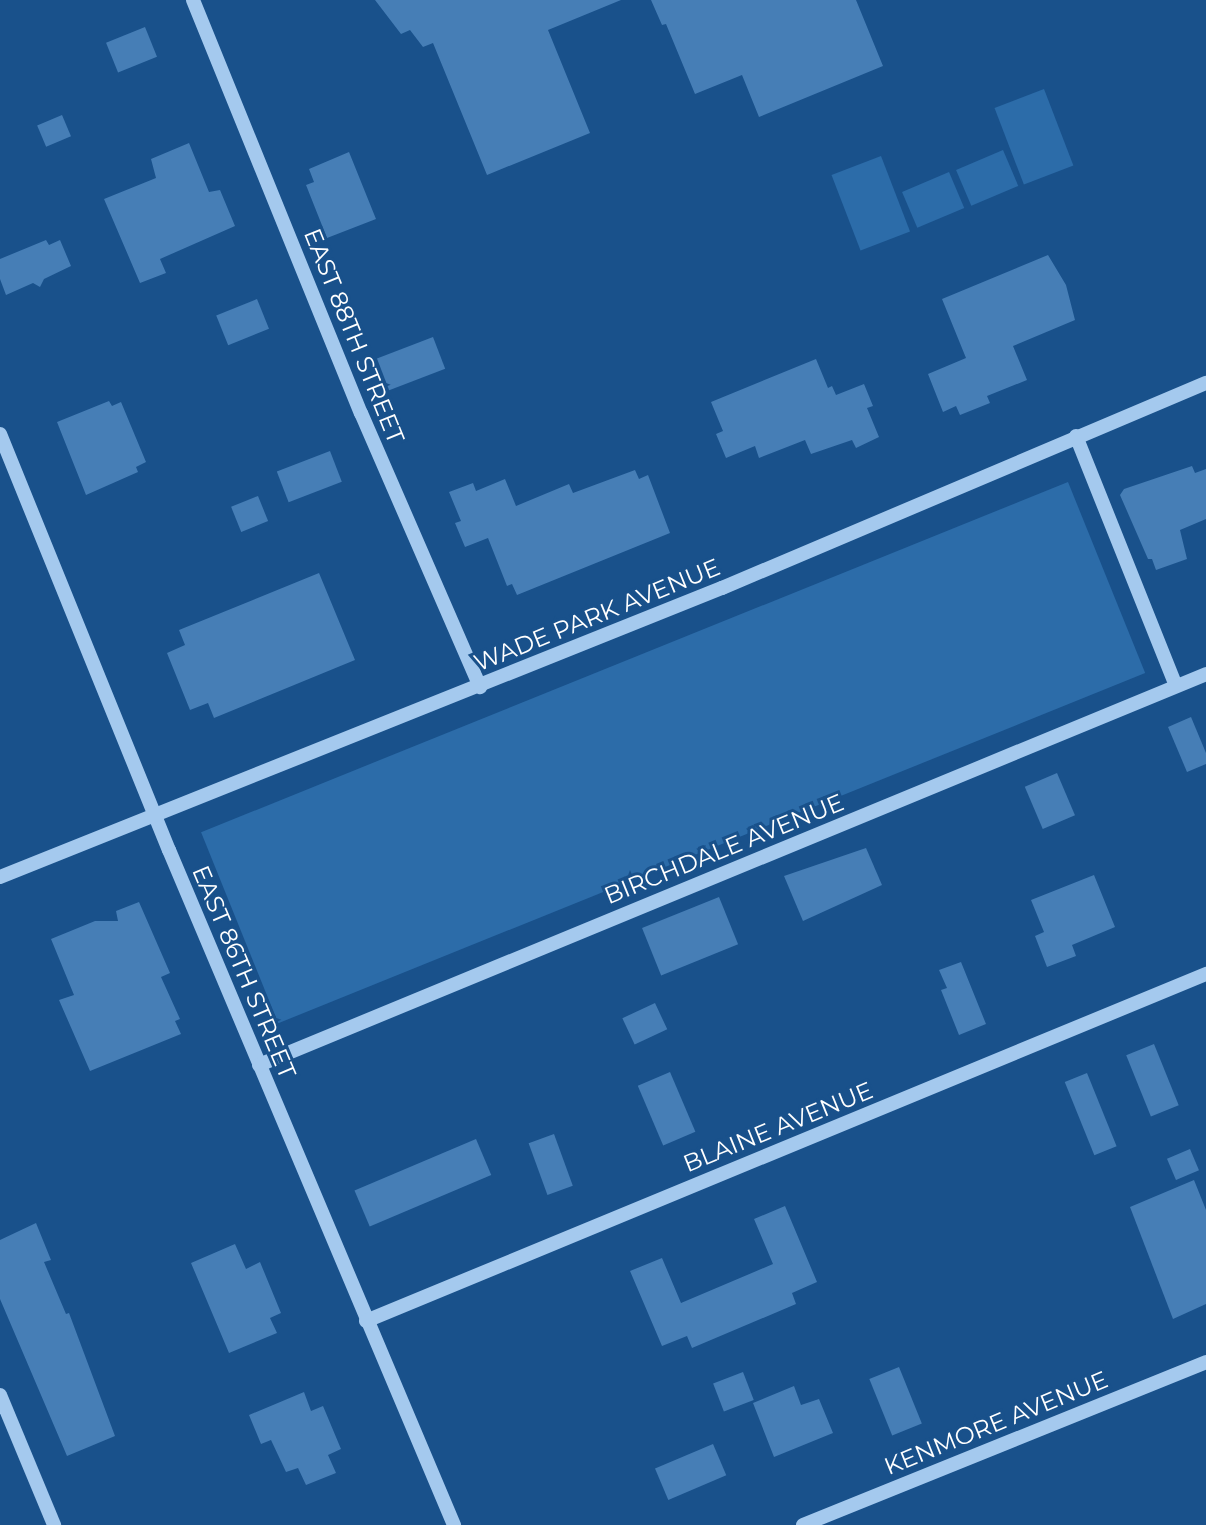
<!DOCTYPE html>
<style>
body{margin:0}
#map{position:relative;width:1206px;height:1525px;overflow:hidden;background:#19518b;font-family:Montserrat,sans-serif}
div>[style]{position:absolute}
.green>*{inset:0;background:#2c6ca9;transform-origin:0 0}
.building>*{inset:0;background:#467eb6;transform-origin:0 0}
.minor>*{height:14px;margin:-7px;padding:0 7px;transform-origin:7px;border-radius:7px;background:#a4c9ee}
span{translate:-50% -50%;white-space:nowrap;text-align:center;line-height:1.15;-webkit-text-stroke:6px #19518b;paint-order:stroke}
.street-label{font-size:24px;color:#fff}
</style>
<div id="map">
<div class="green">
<div style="left:1044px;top:89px;width:82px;height:53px;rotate:69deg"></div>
<div style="left:1003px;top:150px;width:39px;height:51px;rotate:67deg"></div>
<div style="left:881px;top:156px;width:81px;height:53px;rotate:69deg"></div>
<div style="left:949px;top:172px;width:39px;height:51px;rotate:67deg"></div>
<div style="left:1068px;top:482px;width:206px;height:935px;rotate:68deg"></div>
</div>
<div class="building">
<div style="clip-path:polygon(375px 0,621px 0,548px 30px,590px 133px,487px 175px,433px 43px,423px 47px,410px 30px,401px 34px)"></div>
<div style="clip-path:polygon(651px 0,856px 0,883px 66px,759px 117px,742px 75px,695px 94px,666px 24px,662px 25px)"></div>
<div style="left:145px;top:27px;width:32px;height:42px;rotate:68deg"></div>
<div style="left:62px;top:115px;width:23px;height:27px;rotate:67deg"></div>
<div style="clip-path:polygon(189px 143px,209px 192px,220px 190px,235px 226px,160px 259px,166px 273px,140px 283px,104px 199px,156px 178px,151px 159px)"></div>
<div style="clip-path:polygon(349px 152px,376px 219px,327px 238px,306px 185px,314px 182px,309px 169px)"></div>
<div style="clip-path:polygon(46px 240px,49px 245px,60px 240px,71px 266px,44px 279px,40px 287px,33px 283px,6px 295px,0 279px,0 259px)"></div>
<div style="clip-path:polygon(1048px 255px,1066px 285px,1075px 320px,1013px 346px,1027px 380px,987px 396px,990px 403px,960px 415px,956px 406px,943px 412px,928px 374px,966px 358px,942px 299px)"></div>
<div style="left:257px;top:299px;width:32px;height:44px;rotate:68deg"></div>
<div style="left:433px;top:337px;width:34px;height:60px;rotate:69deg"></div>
<div style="clip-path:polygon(816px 359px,828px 388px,832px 386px,836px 395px,864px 384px,873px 406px,867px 408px,879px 437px,856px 448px,852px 440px,811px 454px,805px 440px,759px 458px,755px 446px,726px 458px,716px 434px,723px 431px,711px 402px)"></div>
<div style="clip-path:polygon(109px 401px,112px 406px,121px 402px,146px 462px,136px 467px,138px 472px,86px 495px,57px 422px)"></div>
<div style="left:330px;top:451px;width:33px;height:57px;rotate:69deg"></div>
<div style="clip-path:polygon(1192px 466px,1195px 473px,1206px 469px,1206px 519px,1180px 530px,1187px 559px,1156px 570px,1152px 559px,1148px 559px,1120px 495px,1124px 489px)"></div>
<div style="clip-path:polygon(635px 470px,639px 479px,648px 475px,670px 533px,517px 595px,512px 584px,507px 586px,488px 538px,465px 547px,455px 523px,461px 521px,449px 492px,473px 483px,476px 491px,505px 479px,516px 506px,569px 484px,573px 493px)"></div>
<div style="left:258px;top:496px;width:27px;height:29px;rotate:68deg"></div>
<div style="clip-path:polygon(319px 573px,355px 660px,214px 718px,208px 703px,190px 710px,167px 653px,185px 645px,179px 630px)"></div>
<div style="clip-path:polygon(1191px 717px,1206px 753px,1206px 764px,1187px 772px,1168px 727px)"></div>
<div style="left:1057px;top:773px;width:46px;height:35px;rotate:67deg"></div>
<div style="clip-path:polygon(866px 848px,882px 885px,803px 921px,784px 876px)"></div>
<div style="clip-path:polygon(1094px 875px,1115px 927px,1072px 945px,1076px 956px,1047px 967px,1035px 936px,1044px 932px,1031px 900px)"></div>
<div style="left:719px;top:897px;width:51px;height:83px;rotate:68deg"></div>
<div style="clip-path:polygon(139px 902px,170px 973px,161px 977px,180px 1019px,175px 1021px,181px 1034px,90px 1071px,59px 1000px,74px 995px,51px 939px,95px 921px,118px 921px,116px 911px)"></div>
<div style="clip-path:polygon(961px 962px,986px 1024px,959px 1035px,941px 990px,947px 988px,939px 970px)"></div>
<div style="left:655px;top:1003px;width:29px;height:36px;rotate:65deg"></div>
<div style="left:1154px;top:1044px;width:66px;height:30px;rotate:68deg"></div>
<div style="left:670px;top:1072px;width:65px;height:35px;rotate:67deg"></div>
<div style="left:1087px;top:1073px;width:79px;height:24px;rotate:68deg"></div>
<div style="left:554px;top:1134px;width:55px;height:27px;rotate:70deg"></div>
<div style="left:476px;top:1139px;width:39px;height:132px;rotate:67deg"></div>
<div style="left:1190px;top:1149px;width:23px;height:25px;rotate:67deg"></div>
<div style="clip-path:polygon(1194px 1180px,1206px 1210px,1206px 1304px,1173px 1319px,1130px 1207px)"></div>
<div style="clip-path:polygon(785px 1206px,817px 1282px,792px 1293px,796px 1304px,692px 1348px,687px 1336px,662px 1346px,630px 1271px,662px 1258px,681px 1303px,773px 1264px,754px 1219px)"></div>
<div style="clip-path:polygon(36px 1223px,51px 1260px,44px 1262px,66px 1314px,69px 1313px,115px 1436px,67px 1456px,0 1299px,0 1240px)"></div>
<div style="clip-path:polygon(235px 1244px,246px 1269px,260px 1262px,281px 1313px,270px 1318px,277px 1333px,229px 1353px,191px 1263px)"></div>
<div style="left:899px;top:1367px;width:61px;height:32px;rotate:68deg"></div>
<div style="left:743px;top:1372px;width:30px;height:32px;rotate:69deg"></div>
<div style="clip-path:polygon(794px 1386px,801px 1405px,819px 1399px,833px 1433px,774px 1457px,753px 1403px)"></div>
<div style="clip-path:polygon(304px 1392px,311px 1411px,323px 1406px,341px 1449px,328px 1455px,336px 1473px,306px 1485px,298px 1468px,286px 1472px,271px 1440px,261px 1444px,249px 1415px)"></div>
<div style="left:713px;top:1444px;width:34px;height:63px;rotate:67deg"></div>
</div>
<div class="minor">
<div style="left:193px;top:0;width:446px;rotate:67.9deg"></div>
<div style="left:361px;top:413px;width:299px;rotate:66.5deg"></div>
<div style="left:0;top:434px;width:449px;rotate:67.9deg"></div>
<div style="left:169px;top:850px;width:733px;rotate:67.11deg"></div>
<div style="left:1076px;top:436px;width:269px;rotate:68.2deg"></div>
<div style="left:0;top:877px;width:778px;rotate:-21.82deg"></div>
<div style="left:722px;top:588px;width:526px;rotate:-22.96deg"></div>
<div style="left:259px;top:1065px;width:1025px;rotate:-22.43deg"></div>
<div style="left:366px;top:1321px;width:909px;rotate:-22.45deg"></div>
<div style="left:0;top:1395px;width:141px;rotate:67.4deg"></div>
<div style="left:803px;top:1525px;width:435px;rotate:-22deg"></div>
</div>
<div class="street-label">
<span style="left:354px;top:336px;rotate:68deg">EAST 88TH STREET</span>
<span style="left:597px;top:615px;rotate:-22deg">WADE PARK AVENUE</span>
<span style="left:724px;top:849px;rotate:-22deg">BIRCHDALE AVENUE</span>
<span style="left:244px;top:972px;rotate:67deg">EAST 86TH STREET</span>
<span style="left:778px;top:1127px;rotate:-22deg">BLAINE AVENUE</span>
<span style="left:996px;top:1423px;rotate:-22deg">KENMORE AVENUE</span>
</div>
</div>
